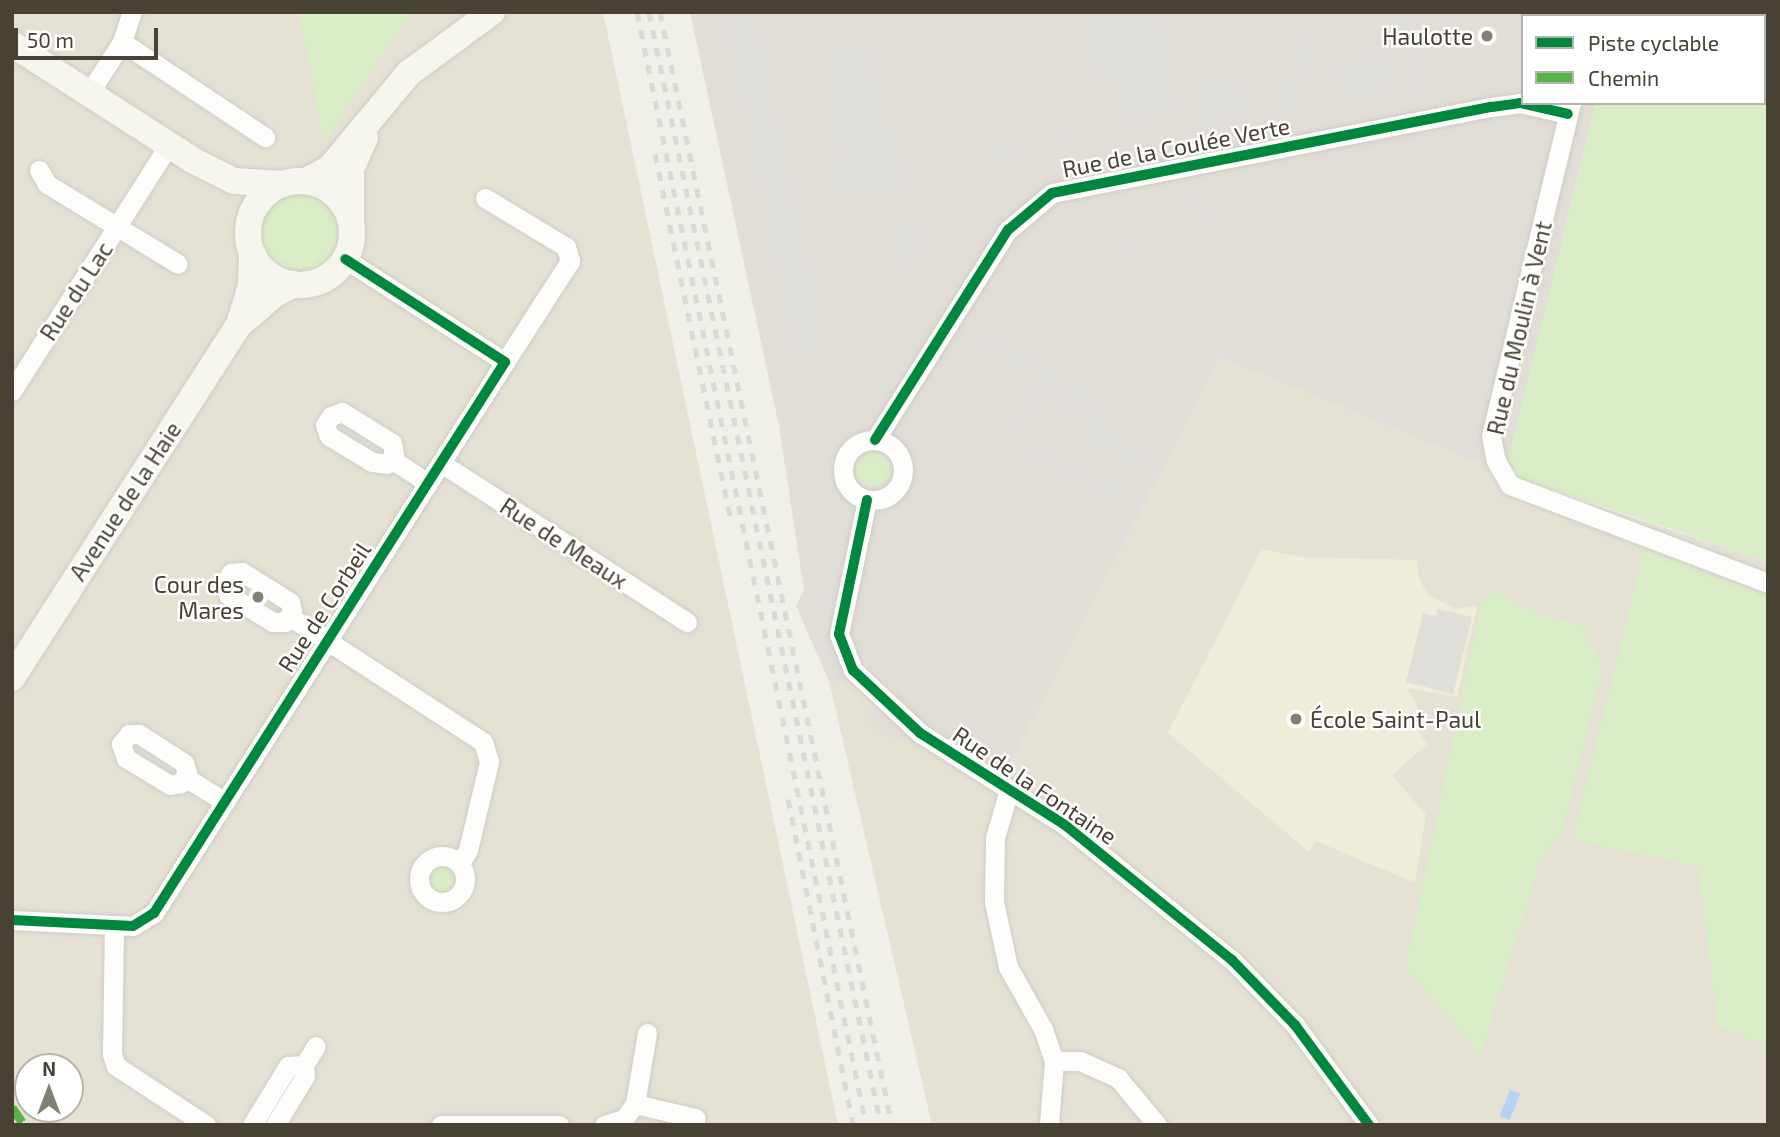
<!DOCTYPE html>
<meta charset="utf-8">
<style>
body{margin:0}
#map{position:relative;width:1780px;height:1137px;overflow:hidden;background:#f0efe8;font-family:"Exo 2",sans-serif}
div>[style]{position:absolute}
.residential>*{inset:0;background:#e5e2d5}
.industrial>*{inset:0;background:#e0ded6}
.education>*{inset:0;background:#efecda}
.green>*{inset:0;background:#d9edc6}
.round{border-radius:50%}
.parking>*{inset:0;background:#dfded8;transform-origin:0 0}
.water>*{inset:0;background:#b5d2f2;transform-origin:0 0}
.roads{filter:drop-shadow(0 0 2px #cecdc6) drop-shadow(0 0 2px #cecdc6)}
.street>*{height:19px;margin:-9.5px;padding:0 9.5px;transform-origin:9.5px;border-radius:9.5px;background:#fdfdfc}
.street>.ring{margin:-9.5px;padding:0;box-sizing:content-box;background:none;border:19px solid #fdfdfc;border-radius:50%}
.secondary>*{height:26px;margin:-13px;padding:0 13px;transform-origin:13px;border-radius:13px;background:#f6f5ee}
.secondary>.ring{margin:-13px;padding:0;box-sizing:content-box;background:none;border:26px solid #f6f5ee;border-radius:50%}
.rail>*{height:5px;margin-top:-2.5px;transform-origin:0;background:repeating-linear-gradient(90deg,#d9d9d8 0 9px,transparent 0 18px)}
.quiet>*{height:9px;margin-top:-4.5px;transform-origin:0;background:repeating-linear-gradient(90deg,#57b346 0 18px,transparent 0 27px)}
.cycleway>*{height:10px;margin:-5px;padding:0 5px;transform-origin:5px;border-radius:5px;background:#00873e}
.dots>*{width:19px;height:19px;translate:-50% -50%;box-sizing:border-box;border:4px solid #fff;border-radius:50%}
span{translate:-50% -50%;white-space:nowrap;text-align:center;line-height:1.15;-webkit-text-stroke:5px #fff;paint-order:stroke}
.poi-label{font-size:23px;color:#474234}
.right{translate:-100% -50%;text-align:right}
.left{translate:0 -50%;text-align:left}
.street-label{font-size:23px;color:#474234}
.frame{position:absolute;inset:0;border:14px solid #474234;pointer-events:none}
.legend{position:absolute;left:1521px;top:14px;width:245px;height:91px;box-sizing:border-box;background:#fff;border:2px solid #b5b3ae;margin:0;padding:9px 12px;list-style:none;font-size:21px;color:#474234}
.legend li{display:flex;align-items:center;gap:14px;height:35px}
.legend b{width:35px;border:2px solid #b5b3ae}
.north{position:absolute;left:14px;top:1053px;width:70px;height:70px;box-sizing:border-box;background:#fff;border:2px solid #b5b3ae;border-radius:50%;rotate:0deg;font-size:19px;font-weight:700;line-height:28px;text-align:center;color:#474234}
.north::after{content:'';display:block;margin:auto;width:24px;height:32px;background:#827f73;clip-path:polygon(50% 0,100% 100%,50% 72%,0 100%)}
.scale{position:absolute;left:14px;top:28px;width:144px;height:32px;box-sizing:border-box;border:4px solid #474234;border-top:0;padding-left:9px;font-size:21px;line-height:24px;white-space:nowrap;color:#474234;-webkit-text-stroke:5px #fff;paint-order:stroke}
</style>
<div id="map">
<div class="residential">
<div style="clip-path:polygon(evenodd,12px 12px,603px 12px,838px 1125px,12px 1125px,12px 12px,28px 1067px,70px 1067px,70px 1109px,28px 1109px,28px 1067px)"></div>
<div style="clip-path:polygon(1220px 356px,1531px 485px,1768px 561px,1768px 1125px,932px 1125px,829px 681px,856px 656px,924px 722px,1005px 774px)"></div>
</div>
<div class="industrial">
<div style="clip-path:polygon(690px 12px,1618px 12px,1523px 16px,1523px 103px,1596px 103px,1505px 474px,1220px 357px,1005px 774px,924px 722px,857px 656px,829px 681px,796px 606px,804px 590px,779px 426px)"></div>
</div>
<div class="education">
<div style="clip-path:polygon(1262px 549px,1300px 557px,1417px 560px,1419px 579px,1428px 595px,1456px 609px,1477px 606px,1457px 697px,1407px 688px,1422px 716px,1412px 722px,1427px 744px,1392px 775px,1426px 815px,1415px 883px,1316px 841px,1309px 852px,1168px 733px)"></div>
</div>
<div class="green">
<div style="clip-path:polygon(299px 12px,411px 12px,324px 141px)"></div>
<div style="clip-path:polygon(1618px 12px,1768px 12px,1768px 561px,1505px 474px,1596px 103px,1764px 103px,1764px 16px,1617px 16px)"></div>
<div class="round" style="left:257px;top:187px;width:86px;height:86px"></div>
<div class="round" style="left:856px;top:453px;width:34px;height:34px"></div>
<div style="clip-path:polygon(1644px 550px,1768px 597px,1768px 1046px,1718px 1026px,1698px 867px,1573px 839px)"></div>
<div style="clip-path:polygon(1495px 591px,1522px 608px,1582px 626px,1602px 665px,1563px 828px,1540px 861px,1480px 1055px,1406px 966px,1482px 601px)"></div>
<div class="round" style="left:427px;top:864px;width:30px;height:30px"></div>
</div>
<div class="parking">
<div style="clip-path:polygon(736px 12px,758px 12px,830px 348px,792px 356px,720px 16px)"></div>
<div style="clip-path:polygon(1080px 12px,1161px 12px,1182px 117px,1116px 127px,1110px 75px,1091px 81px)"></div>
<div style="clip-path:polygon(1392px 12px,1411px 12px,1425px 94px,1408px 95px)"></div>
<div style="left:1308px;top:28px;width:76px;height:15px;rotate:80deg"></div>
<div style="clip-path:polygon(872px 41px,889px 128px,901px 129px,912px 189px,833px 203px,827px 166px,838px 159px,819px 52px)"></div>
<div style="clip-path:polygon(1385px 44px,1396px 91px,1341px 103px,1328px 55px,1343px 53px,1346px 66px,1365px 62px,1362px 49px)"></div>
<div style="left:1290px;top:66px;width:46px;height:16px;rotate:79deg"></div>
<div style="left:1242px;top:74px;width:46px;height:50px;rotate:79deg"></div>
<div class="round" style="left:1049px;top:125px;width:20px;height:20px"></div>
<div style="left:1023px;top:136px;width:17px;height:37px;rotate:77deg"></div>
<div style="left:1540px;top:189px;width:6px;height:203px;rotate:9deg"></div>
<div style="clip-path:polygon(1202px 196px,1204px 210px,1223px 207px,1227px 230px,1217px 233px,1221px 237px,1218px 242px,1207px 237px,1212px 230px,1203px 213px,1176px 215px,1173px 200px)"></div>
<div style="left:919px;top:215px;width:50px;height:35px;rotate:78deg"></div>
<div style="left:1115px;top:231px;width:31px;height:13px;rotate:27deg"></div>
<div style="left:1056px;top:235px;width:16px;height:30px;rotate:30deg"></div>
<div style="left:986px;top:334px;width:142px;height:18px;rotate:27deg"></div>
<div style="clip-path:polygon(1031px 382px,1098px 417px,1159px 461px,1150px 477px,1082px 443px,1089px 430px,1039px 402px,1023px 435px,1008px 426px)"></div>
<div style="left:350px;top:417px;width:44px;height:27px;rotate:32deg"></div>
<div style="clip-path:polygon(1045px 450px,1141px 494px,1134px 509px,1024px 458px,956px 463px,956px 456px)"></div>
<div style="left:1578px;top:515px;width:53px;height:11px;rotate:20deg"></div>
<div style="left:829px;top:560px;width:17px;height:48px;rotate:13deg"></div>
<div style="left:246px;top:574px;width:49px;height:26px;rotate:32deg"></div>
<div style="clip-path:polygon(1438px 609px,1472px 617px,1453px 694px,1406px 682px,1423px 613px,1436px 616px)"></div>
<div style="left:829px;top:637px;width:46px;height:14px;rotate:63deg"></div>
<div style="clip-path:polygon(876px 710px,907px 738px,894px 744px,867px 721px)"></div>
<div style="left:143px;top:737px;width:45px;height:27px;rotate:32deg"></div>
</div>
<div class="water">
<div style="left:1510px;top:1090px;width:11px;height:28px;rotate:22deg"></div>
</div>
<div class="roads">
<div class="street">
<div style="left:1591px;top:16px;width:4px;rotate:-76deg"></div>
<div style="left:122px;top:42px;width:172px;rotate:33.6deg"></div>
<div style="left:89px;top:93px;width:61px;rotate:-57.1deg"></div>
<div style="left:122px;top:42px;width:32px;rotate:-72deg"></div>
<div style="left:1571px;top:103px;width:342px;rotate:103.5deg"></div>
<div style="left:1491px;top:436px;width:25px;rotate:79deg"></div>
<div style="left:1496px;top:461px;width:28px;rotate:60deg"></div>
<div style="left:1510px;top:485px;width:276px;rotate:20.8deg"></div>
<div style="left:39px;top:170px;width:16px;rotate:60deg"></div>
<div style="left:47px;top:184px;width:153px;rotate:31.4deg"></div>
<div style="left:485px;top:198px;width:95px;rotate:31.2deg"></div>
<div style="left:566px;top:247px;width:15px;rotate:74deg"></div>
<div style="left:570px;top:261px;width:120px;rotate:122.8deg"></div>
<div style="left:12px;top:391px;width:292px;rotate:-57.5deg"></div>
<div style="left:342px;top:412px;width:59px;rotate:31.8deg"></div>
<div style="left:392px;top:443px;width:11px;rotate:80deg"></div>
<div style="left:394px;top:454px;width:12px;rotate:125deg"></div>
<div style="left:387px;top:464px;width:15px;rotate:-172deg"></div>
<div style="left:372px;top:462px;width:50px;rotate:-148.8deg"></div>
<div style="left:329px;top:436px;width:12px;rotate:-110deg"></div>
<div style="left:325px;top:425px;width:11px;rotate:-56deg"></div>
<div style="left:331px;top:416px;width:12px;rotate:-20deg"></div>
<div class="ring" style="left:843px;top:440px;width:41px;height:41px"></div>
<div style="left:875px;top:440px;width:249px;rotate:-57.7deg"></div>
<div style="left:1008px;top:230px;width:57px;rotate:-40.1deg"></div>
<div style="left:1052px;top:193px;width:448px;rotate:-11.1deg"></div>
<div style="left:1492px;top:107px;width:28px;rotate:-8deg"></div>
<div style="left:1520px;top:103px;width:49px;rotate:12.9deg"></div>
<div style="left:391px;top:459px;width:44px;rotate:33deg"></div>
<div style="left:441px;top:463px;width:293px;rotate:32.9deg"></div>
<div style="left:867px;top:500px;width:137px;rotate:101.8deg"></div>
<div style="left:839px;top:634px;width:39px;rotate:69deg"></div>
<div style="left:853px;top:670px;width:92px;rotate:43.2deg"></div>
<div style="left:920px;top:733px;width:172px;rotate:32.4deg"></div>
<div style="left:1065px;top:825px;width:215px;rotate:39deg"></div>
<div style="left:1232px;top:960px;width:91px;rotate:45.9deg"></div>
<div style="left:1295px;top:1025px;width:124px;rotate:53.5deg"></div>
<div style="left:242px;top:572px;width:57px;rotate:32deg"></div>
<div style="left:290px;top:602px;width:9px;rotate:77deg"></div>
<div style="left:292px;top:611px;width:13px;rotate:122deg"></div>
<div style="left:285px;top:622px;width:12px;rotate:180deg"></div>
<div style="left:273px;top:622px;width:52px;rotate:-149deg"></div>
<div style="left:228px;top:595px;width:12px;rotate:-104deg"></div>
<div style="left:225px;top:583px;width:12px;rotate:-59deg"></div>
<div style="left:231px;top:573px;width:11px;rotate:-5deg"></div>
<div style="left:289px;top:616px;width:231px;rotate:33deg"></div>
<div style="left:483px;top:742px;width:21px;rotate:73deg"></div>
<div style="left:489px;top:762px;width:90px;rotate:103.4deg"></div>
<div style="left:468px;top:850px;width:15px;rotate:122deg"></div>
<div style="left:129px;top:734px;width:10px"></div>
<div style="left:139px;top:734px;width:54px;rotate:32.8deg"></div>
<div style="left:184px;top:763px;width:9px;rotate:72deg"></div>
<div style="left:187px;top:772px;width:13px;rotate:119deg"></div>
<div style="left:181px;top:783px;width:11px;rotate:170deg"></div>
<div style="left:170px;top:785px;width:52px;rotate:-148.5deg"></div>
<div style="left:126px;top:758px;width:15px;rotate:-110deg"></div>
<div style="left:121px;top:744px;width:13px;rotate:-51deg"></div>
<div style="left:185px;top:777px;width:47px;rotate:32deg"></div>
<div style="left:1009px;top:790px;width:50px;rotate:106.3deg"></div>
<div style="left:995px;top:838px;width:64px;rotate:90.9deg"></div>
<div style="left:994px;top:902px;width:66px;rotate:77.8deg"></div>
<div style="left:1008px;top:967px;width:71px;rotate:60.6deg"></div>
<div style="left:1043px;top:1029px;width:34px;rotate:71deg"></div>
<div style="left:1054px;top:1061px;width:64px;rotate:94.5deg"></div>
<div class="ring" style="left:419px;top:856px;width:27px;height:27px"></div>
<div style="left:12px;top:920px;width:121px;rotate:2.8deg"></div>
<div style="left:133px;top:926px;width:25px;rotate:-32deg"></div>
<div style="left:154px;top:913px;width:653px;rotate:-57.5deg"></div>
<div style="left:505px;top:362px;width:190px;rotate:-147.2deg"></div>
<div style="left:114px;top:926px;width:128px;rotate:90.9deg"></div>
<div style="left:112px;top:1054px;width:13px;rotate:72deg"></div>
<div style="left:116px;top:1066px;width:108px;rotate:33.2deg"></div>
<div style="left:1054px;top:1061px;width:26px"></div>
<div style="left:1080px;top:1061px;width:42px;rotate:24.1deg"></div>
<div style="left:1118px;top:1078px;width:61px;rotate:50.3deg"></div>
<div style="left:635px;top:1104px;width:62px;rotate:13.1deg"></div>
<div style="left:695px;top:1118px;width:7px;rotate:90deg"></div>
<div style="left:252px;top:1125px;width:69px;rotate:-58.6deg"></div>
<div style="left:288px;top:1066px;width:16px;rotate:-4deg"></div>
<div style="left:275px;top:1125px;width:57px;rotate:-58.5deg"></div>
<div style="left:305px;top:1076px;width:11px;rotate:-95deg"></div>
<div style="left:304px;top:1065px;width:22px;rotate:-58deg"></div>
<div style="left:441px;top:1125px;width:118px"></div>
<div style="left:604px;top:1125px;width:21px;rotate:-17deg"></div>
<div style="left:624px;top:1119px;width:19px;rotate:-54deg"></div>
<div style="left:635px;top:1104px;width:72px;rotate:-80.4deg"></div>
</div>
<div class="secondary">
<div style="left:12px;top:44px;width:216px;rotate:32.7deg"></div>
<div style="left:194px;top:161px;width:45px;rotate:26.6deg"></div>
<div style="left:234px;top:181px;width:48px;rotate:3.6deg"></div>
<div style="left:306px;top:181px;width:27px;rotate:-28deg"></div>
<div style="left:330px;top:168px;width:124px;rotate:-50.3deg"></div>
<div style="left:409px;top:73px;width:103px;rotate:-36.3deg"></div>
<div class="ring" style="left:248px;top:181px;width:78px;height:78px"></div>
<div style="left:351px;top:219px;width:50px;rotate:-90deg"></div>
<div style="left:351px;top:169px;width:34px;rotate:-66deg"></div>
<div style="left:239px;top:325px;width:48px;rotate:-40.7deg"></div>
<div style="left:275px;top:294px;width:21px;rotate:-28deg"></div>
<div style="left:12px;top:678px;width:420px;rotate:-57.3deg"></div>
<div style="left:239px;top:325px;width:42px;rotate:-73.3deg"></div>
<div style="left:251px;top:285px;width:32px;rotate:-88deg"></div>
</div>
</div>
<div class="rail">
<div style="left:637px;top:12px;width:1136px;rotate:78.37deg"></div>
<div style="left:649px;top:12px;width:1137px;rotate:78.23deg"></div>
<div style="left:660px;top:12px;width:1137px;rotate:78.23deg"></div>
<div style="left:655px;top:154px;width:375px;rotate:78.3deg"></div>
<div style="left:788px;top:799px;width:332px;rotate:78.7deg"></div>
</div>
<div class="quiet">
<div style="left:12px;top:1107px;width:22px;rotate:56deg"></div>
</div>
<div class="cycleway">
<div style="left:875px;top:440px;width:249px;rotate:-57.7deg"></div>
<div style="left:1008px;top:230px;width:57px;rotate:-40.1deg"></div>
<div style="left:1052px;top:193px;width:448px;rotate:-11.1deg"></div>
<div style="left:1492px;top:107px;width:28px;rotate:-8deg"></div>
<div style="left:1520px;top:103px;width:49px;rotate:12.9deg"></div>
<div style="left:867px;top:500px;width:137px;rotate:101.8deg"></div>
<div style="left:839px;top:634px;width:39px;rotate:69deg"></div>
<div style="left:853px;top:670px;width:92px;rotate:43.2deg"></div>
<div style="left:920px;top:733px;width:172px;rotate:32.4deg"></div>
<div style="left:1065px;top:825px;width:215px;rotate:39deg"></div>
<div style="left:1232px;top:960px;width:91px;rotate:45.9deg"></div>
<div style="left:1295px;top:1025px;width:124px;rotate:53.5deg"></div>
<div style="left:12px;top:920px;width:121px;rotate:2.8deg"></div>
<div style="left:133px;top:926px;width:25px;rotate:-32deg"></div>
<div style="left:154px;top:913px;width:653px;rotate:-57.5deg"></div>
<div style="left:505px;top:362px;width:190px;rotate:-147.2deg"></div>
</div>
<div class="dots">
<div style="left:1487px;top:36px;background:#827f73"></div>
<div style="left:258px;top:597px;background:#827f73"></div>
<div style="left:1296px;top:719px;background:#827f73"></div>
</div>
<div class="poi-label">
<span class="right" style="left:1473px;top:36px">Haulotte</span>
<span class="right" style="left:244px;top:597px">Cour des<br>Mares</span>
<span class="left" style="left:1310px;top:719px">École Saint-Paul</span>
</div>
<div class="street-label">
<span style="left:1176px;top:147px;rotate:-11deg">Rue de la Coulée Verte</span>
<span style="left:76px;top:291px;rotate:-57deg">Rue du Lac</span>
<span style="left:1519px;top:328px;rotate:-77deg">Rue du Moulin à Vent</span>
<span style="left:125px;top:501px;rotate:-57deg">Avenue de la Haie</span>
<span style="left:564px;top:543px;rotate:33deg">Rue de Meaux</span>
<span style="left:324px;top:607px;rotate:-57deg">Rue de Corbeil</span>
<span style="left:1035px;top:785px;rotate:34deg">Rue de la Fontaine</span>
</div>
<div class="frame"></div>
<ul class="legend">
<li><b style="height:9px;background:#00873e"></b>Piste cyclable</li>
<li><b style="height:9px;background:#57b346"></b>Chemin</li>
</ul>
<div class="north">N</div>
<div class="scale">50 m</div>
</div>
